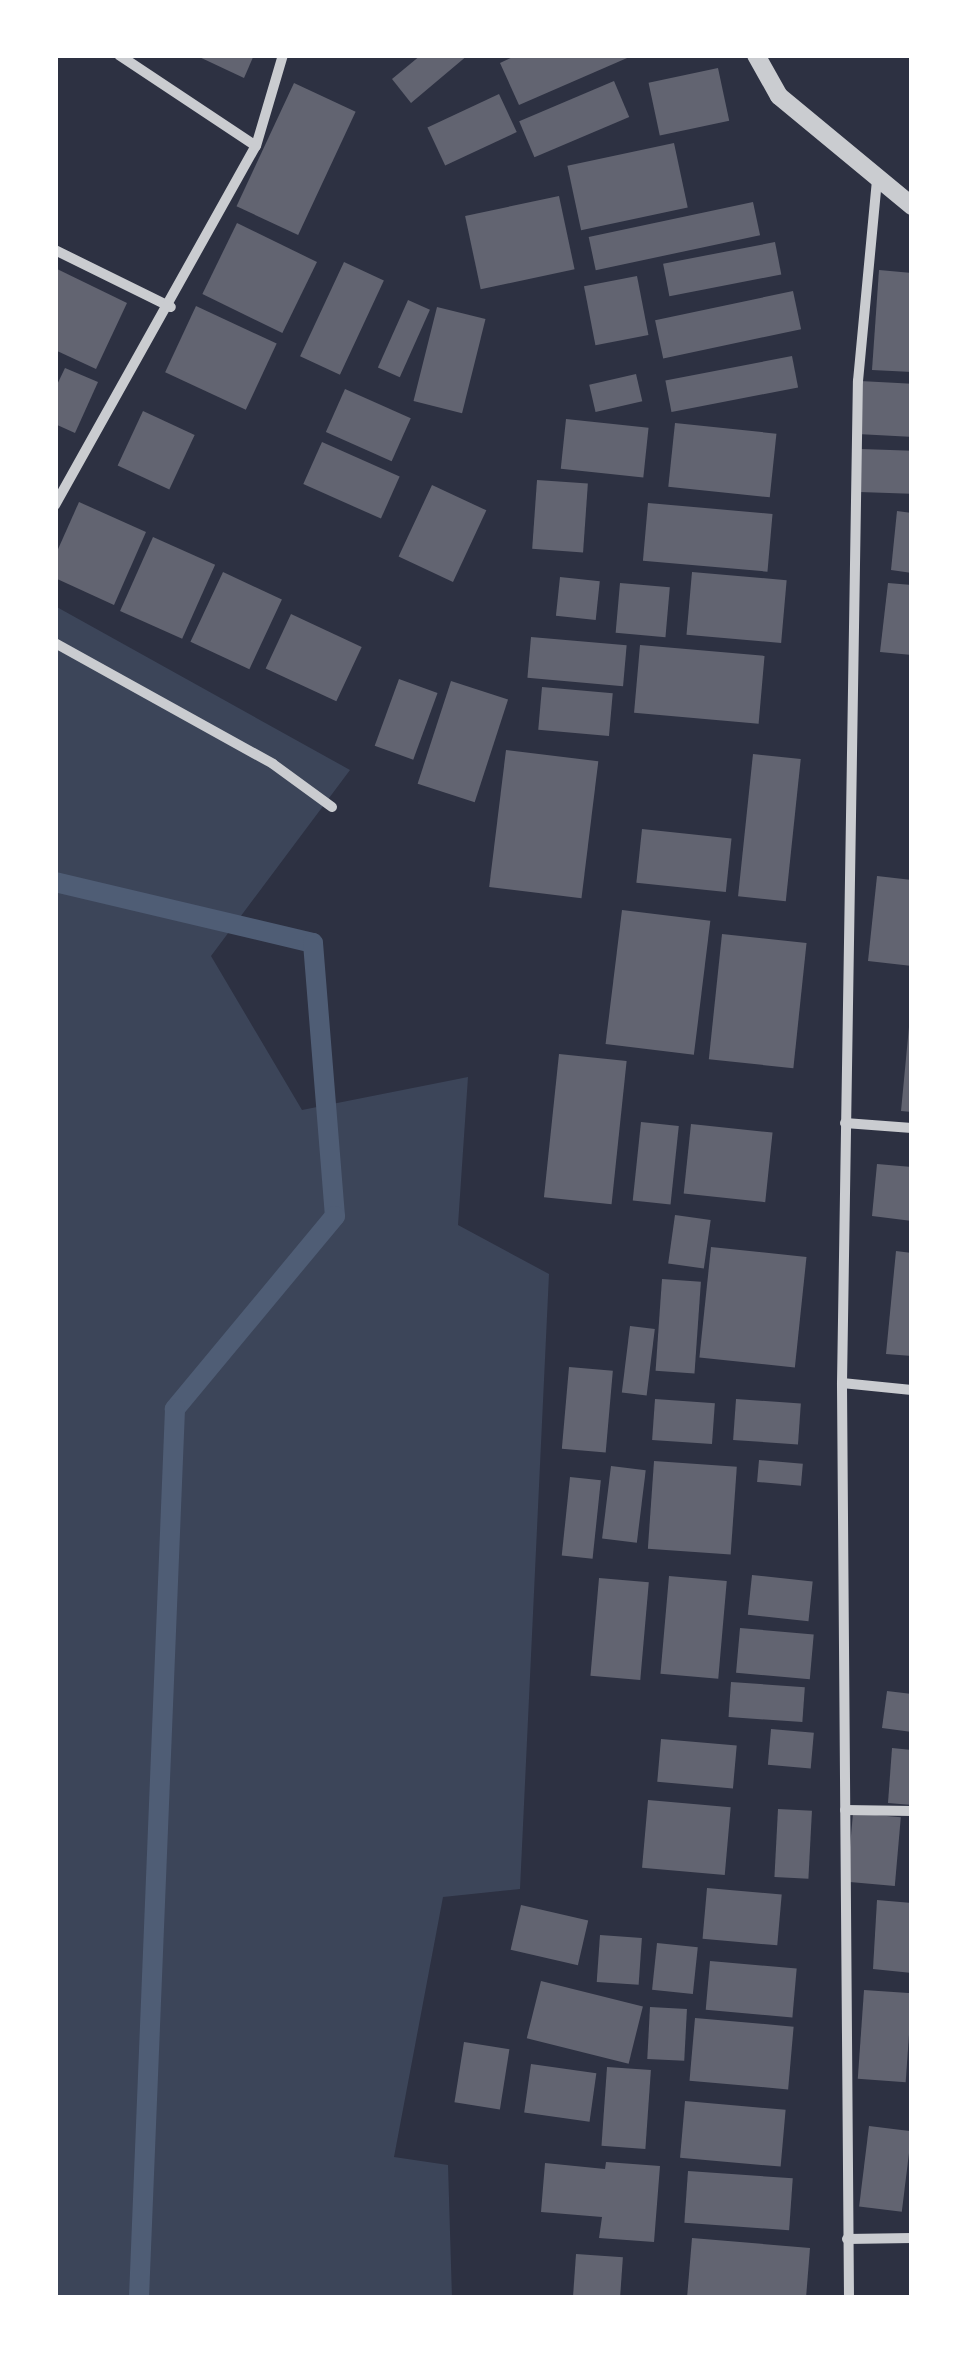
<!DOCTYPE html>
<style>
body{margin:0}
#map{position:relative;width:967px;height:2353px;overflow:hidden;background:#2d3142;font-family:Barlow,sans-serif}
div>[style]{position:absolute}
.green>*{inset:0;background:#3c4559}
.stream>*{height:20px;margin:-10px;padding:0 10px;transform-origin:10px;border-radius:10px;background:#4f5d75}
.building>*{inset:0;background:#626471;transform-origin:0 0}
.minor>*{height:10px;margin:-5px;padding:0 5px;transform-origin:5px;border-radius:5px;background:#caccd0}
.tertiary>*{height:18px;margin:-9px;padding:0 9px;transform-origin:9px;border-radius:9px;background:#caccd0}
span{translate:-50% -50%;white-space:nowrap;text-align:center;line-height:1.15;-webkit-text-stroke:9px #fff;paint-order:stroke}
.frame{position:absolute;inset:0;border:58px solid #fff;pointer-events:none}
</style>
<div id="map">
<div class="green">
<div style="clip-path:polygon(55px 606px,350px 770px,211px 956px,302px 1110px,468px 1077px,458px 1225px,549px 1274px,520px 1889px,443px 1897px,394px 2157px,448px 2165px,452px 2298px,55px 2298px)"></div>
</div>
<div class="stream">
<div style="left:55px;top:882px;width:265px;rotate:13.3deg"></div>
<div style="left:313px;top:943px;width:274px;rotate:85.4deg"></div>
<div style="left:335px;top:1216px;width:251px;rotate:129.7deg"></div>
<div style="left:175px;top:1409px;width:890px;rotate:92.32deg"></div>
</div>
<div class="building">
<div style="clip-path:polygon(195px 55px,254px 55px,244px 78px)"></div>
<div style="clip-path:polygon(421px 55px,468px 55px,411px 103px,392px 79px)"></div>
<div style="clip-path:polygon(517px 55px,634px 55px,519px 105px,500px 63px)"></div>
<div style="left:718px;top:68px;width:54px;height:71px;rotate:78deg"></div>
<div style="left:614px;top:81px;width:39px;height:103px;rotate:67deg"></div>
<div style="left:294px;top:83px;width:68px;height:136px;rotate:25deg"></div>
<div style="left:499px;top:94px;width:42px;height:79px;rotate:65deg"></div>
<div style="left:674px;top:143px;width:66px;height:109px;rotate:78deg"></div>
<div style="left:559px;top:196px;width:75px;height:96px;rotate:78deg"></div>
<div style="left:753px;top:202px;width:34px;height:168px;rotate:78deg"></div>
<div style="left:237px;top:223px;width:89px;height:79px;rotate:26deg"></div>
<div style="left:775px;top:242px;width:33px;height:114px;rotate:79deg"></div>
<div style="left:344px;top:262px;width:44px;height:104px;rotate:25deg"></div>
<div style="clip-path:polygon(55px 268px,127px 303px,96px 369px,55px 350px)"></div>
<div style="clip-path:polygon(879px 270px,912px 273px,912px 372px,872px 370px)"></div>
<div style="left:637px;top:276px;width:60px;height:54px;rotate:79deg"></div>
<div style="left:793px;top:291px;width:39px;height:141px;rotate:78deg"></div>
<div style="left:408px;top:300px;width:24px;height:74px;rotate:24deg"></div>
<div style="left:196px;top:306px;width:89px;height:73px;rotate:25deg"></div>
<div style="left:437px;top:307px;width:50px;height:97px;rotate:14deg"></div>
<div style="left:792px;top:356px;width:32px;height:129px;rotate:79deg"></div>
<div style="clip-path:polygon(65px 368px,98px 382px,75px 433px,55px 424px,55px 389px)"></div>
<div style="left:636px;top:374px;width:28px;height:48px;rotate:77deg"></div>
<div style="left:860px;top:381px;width:52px;height:53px;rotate:3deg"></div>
<div style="left:345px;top:389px;width:72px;height:47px;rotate:24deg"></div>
<div style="left:143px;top:411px;width:57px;height:60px;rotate:25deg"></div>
<div style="left:566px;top:419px;width:83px;height:50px;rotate:6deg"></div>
<div style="left:675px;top:423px;width:102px;height:64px;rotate:6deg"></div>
<div style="left:322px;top:442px;width:85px;height:46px;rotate:24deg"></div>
<div style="left:861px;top:449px;width:51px;height:43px;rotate:2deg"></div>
<div style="left:537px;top:480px;width:51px;height:69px;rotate:4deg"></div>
<div style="left:432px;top:485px;width:60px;height:79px;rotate:25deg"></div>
<div style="clip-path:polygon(79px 502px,146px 532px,114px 605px,55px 578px,55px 556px)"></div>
<div style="left:648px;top:503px;width:125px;height:58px;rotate:5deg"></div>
<div style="clip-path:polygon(897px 511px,912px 513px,912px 573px,891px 570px)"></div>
<div style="left:153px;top:537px;width:68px;height:81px;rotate:24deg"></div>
<div style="left:223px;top:572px;width:65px;height:77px;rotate:25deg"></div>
<div style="left:692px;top:572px;width:95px;height:63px;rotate:5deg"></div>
<div style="left:560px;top:577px;width:40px;height:39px;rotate:6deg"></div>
<div style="left:620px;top:583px;width:50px;height:50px;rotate:5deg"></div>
<div style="clip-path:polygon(888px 583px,912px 585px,912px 655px,880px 652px)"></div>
<div style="left:291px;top:614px;width:78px;height:60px;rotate:25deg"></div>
<div style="left:531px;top:637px;width:96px;height:41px;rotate:5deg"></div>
<div style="left:640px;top:645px;width:125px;height:68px;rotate:5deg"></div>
<div style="left:399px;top:679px;width:41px;height:71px;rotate:20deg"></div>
<div style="left:451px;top:681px;width:60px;height:108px;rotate:18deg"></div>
<div style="left:542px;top:687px;width:71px;height:43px;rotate:5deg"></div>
<div style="left:506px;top:750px;width:93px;height:138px;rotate:7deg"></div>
<div style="left:753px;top:754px;width:48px;height:143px;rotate:6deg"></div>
<div style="left:642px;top:829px;width:90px;height:54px;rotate:6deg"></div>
<div style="clip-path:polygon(877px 876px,912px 880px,912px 966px,868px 961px)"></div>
<div style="left:622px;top:910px;width:89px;height:135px;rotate:7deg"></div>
<div style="left:722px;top:934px;width:85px;height:126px;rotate:6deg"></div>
<div style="clip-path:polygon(909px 1027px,912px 1028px,912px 1112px,901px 1111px)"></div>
<div style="left:559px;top:1054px;width:68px;height:144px;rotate:6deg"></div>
<div style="left:641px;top:1122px;width:38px;height:79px;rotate:6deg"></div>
<div style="left:691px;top:1124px;width:82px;height:70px;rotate:6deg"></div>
<div style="clip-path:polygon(877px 1164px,912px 1167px,912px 1221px,872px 1216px)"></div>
<div style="left:675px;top:1215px;width:36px;height:49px;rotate:8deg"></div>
<div style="left:711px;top:1247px;width:96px;height:111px;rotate:6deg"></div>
<div style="clip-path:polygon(896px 1251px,912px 1253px,912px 1356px,886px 1354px)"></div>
<div style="left:662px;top:1279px;width:39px;height:92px;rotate:4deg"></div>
<div style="left:630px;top:1326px;width:25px;height:67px;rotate:7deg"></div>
<div style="left:569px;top:1367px;width:44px;height:82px;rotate:5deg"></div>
<div style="left:655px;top:1399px;width:60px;height:41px;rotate:4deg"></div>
<div style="left:736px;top:1399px;width:65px;height:41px;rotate:4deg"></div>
<div style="left:759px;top:1460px;width:44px;height:22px;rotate:5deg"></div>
<div style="left:654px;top:1461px;width:83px;height:88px;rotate:4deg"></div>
<div style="left:611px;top:1466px;width:35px;height:73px;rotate:7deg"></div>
<div style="left:570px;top:1477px;width:31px;height:79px;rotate:6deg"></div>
<div style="left:752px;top:1575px;width:61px;height:40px;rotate:6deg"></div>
<div style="left:669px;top:1576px;width:58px;height:98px;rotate:5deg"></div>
<div style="left:599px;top:1578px;width:50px;height:98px;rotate:5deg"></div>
<div style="left:740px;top:1628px;width:74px;height:45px;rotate:5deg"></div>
<div style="left:731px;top:1682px;width:74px;height:35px;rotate:4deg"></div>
<div style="clip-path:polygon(887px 1691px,912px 1694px,912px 1732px,882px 1728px)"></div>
<div style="left:771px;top:1729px;width:43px;height:36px;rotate:5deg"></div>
<div style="left:661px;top:1739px;width:76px;height:43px;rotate:5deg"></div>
<div style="clip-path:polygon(892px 1748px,912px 1750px,912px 1805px,888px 1803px)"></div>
<div style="left:648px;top:1800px;width:83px;height:68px;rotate:5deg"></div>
<div style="left:778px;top:1809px;width:34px;height:68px;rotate:3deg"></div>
<div style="left:853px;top:1813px;width:48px;height:69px;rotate:5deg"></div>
<div style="left:707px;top:1888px;width:75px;height:51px;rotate:5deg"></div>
<div style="clip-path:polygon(877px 1900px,912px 1903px,912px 1973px,873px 1969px)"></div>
<div style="left:521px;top:1905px;width:69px;height:46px;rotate:13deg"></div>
<div style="left:600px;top:1935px;width:42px;height:47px;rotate:4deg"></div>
<div style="left:657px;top:1943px;width:41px;height:47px;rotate:6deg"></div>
<div style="left:710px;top:1961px;width:87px;height:49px;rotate:5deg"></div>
<div style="left:541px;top:1981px;width:105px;height:59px;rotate:14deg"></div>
<div style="left:864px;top:1990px;width:48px;height:89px;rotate:4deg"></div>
<div style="left:650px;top:2007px;width:37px;height:52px;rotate:3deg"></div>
<div style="left:695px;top:2018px;width:99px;height:63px;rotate:5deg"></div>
<div style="left:464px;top:2042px;width:46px;height:61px;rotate:9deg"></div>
<div style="left:531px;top:2064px;width:66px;height:49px;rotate:8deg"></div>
<div style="left:607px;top:2067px;width:44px;height:79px;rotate:4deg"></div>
<div style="left:685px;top:2101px;width:101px;height:57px;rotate:5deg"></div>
<div style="left:869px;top:2126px;width:43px;height:81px;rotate:7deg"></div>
<div style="clip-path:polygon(606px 2162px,660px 2166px,654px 2242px,599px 2238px,602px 2217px,541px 2212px,545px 2163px,605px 2169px)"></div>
<div style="left:688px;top:2171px;width:105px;height:52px;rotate:4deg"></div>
<div style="clip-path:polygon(692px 2238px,810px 2248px,806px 2298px,687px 2298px)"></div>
<div style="left:576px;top:2254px;width:47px;height:44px;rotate:4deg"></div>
</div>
<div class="minor">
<div style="left:119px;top:55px;width:164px;rotate:33.6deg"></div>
<div style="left:55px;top:250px;width:129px;rotate:26.2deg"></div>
<div style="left:55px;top:505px;width:411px;rotate:-60.8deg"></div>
<div style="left:256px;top:146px;width:95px;rotate:-73.5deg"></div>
<div style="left:55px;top:643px;width:249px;rotate:29deg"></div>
<div style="left:273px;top:764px;width:73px;rotate:36.1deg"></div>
<div style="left:845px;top:1123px;width:67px;rotate:4.3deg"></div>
<div style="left:842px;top:1383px;width:70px;rotate:5.7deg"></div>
<div style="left:845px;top:1810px;width:67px;rotate:0.9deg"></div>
<div style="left:847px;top:2239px;width:65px;rotate:-0.9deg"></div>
<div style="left:849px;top:2298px;width:915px;rotate:-90.44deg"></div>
<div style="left:842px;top:1383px;width:1002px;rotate:-89.09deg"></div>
<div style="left:858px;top:381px;width:201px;rotate:-84.6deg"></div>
</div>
<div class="tertiary">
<div style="left:756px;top:55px;width:47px;rotate:60.7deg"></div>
<div style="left:779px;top:96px;width:173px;rotate:39.6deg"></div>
</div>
<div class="frame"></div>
</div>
